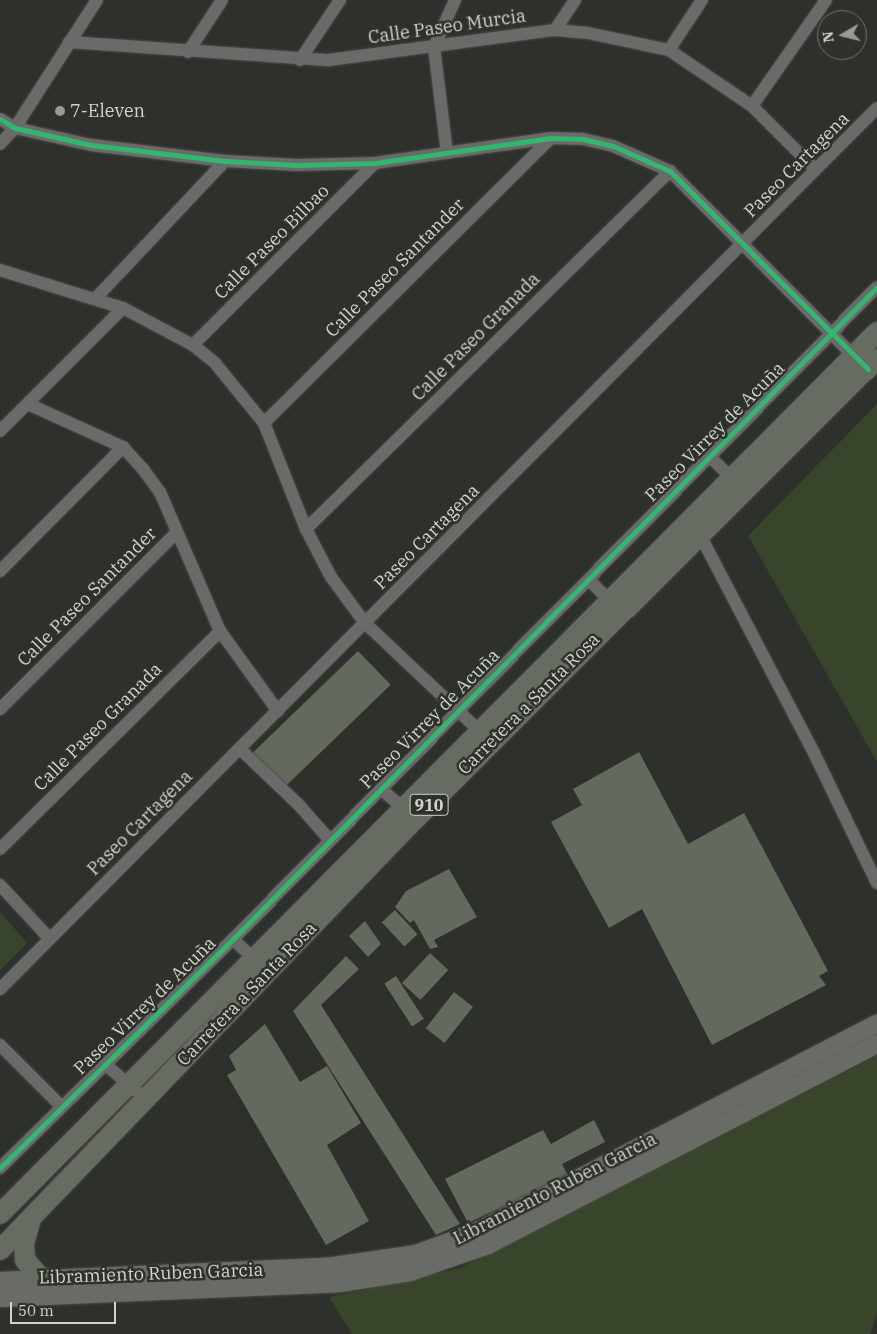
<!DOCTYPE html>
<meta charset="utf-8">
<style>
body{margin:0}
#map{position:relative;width:877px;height:1334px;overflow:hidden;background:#2e302c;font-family:"IBM Plex Serif",serif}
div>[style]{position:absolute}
.green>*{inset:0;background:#38452b}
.building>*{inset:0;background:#636a5d;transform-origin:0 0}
.roads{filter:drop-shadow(0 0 1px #4b4d49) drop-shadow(0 0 1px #4b4d49)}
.street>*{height:12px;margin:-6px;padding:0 6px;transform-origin:6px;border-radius:6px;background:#6a6b68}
.secondary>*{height:18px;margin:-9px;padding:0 9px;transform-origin:9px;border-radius:9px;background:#696c66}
.primary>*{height:20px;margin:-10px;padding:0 10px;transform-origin:10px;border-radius:10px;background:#676c62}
.cycleway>*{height:5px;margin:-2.5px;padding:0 2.5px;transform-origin:2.5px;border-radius:2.5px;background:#33b770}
.dots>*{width:14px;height:14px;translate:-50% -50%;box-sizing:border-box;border:2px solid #2e322a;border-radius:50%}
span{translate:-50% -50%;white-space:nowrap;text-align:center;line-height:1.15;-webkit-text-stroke:5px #2e322a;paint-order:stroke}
.shield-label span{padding:1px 4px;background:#2e322a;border:1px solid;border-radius:4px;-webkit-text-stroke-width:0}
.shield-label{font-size:16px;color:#d1d3cf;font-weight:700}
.street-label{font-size:18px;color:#d1d3cf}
.poi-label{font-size:18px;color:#d1d3cf}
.left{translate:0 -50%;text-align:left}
.north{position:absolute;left:817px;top:10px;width:50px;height:50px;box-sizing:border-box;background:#2e322a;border:1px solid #6f726c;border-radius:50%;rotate:262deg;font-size:14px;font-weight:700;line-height:20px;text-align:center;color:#d1d3cf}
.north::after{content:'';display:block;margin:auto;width:18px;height:22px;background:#989a96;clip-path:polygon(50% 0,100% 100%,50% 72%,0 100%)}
.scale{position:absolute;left:10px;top:1302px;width:106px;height:22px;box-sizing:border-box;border:2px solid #d1d3cf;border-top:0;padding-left:6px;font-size:15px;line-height:18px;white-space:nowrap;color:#d1d3cf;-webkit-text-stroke:4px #2e322a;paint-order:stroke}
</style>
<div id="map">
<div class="green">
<div style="clip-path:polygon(877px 404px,877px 760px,876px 760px,748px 536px)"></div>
<div style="clip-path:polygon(0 912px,27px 943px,0 970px)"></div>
<div style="clip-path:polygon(877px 1056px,877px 1314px,870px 1334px,352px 1334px,329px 1297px,460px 1268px)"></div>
</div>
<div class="building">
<div style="left:358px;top:651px;width:47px;height:148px;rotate:46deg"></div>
<div style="clip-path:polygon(639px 752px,688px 844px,744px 813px,828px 971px,819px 976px,826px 985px,712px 1045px,642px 909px,609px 928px,551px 822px,582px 805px,573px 789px)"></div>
<div style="clip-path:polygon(449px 869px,477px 917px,434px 940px,438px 947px,430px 949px,414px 920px,410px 923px,395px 907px,406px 891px)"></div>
<div style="left:395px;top:910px;width:33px;height:18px;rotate:47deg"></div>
<div style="clip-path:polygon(365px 921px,381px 944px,368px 957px,349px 936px)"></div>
<div style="left:430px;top:953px;width:25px;height:41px;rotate:43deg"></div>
<div style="clip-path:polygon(346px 956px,359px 969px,321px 1005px,460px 1224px,436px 1235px,293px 1011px)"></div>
<div style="left:396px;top:976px;width:51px;height:14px;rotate:57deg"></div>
<div style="left:454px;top:992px;width:24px;height:46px;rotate:38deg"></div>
<div style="clip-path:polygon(265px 1024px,300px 1082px,327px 1066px,361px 1123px,327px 1145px,369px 1221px,326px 1245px,227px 1075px,236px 1070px,229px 1056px)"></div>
<div style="clip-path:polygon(594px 1120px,605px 1142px,562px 1164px,568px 1176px,468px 1223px,445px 1179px,543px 1130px,551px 1144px)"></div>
</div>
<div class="roads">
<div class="street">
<div style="left:555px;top:30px;width:36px;rotate:-56deg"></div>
<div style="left:69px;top:42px;width:261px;rotate:4deg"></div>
<div style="left:329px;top:60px;width:228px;rotate:-7.6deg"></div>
<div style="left:555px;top:30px;width:33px;rotate:5deg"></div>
<div style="left:588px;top:33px;width:83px;rotate:11.9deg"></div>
<div style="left:669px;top:50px;width:100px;rotate:34deg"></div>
<div style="left:752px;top:106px;width:89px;rotate:45deg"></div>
<div style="left:669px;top:50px;width:60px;rotate:-56.6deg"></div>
<div style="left:188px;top:52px;width:62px;rotate:-56.8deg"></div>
<div style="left:300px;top:60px;width:72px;rotate:-56.3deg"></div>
<div style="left:752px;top:106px;width:129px;rotate:-55.1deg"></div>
<div style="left:0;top:119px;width:17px;rotate:31deg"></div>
<div style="left:15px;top:128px;width:78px;rotate:12.6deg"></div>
<div style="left:91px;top:145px;width:135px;rotate:6.8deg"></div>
<div style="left:225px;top:161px;width:72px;rotate:3.2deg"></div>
<div style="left:297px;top:165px;width:78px;rotate:-1.5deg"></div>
<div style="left:375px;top:163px;width:178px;rotate:-8.1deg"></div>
<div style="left:551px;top:138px;width:32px;rotate:2deg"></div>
<div style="left:583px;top:139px;width:31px;rotate:13deg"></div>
<div style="left:613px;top:146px;width:62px;rotate:23.7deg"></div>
<div style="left:670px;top:171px;width:267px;rotate:45.2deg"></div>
<div style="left:0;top:144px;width:22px;rotate:-47deg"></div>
<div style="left:15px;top:128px;width:152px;rotate:-57.4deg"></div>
<div style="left:447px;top:153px;width:107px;rotate:-97deg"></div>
<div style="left:434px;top:47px;width:51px;rotate:-65.9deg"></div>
<div style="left:0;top:270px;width:129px;rotate:17.2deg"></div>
<div style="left:123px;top:308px;width:79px;rotate:27.9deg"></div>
<div style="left:193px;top:345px;width:28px;rotate:39deg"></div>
<div style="left:215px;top:363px;width:77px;rotate:50.8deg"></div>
<div style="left:264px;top:423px;width:114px;rotate:68.4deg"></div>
<div style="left:306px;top:529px;width:54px;rotate:62.5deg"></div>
<div style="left:331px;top:577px;width:57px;rotate:53.5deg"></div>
<div style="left:365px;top:623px;width:163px;rotate:43.3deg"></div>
<div style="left:95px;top:299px;width:190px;rotate:-46.7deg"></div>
<div style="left:193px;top:345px;width:257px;rotate:-45deg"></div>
<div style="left:28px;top:404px;width:104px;rotate:24.4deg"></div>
<div style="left:123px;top:447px;width:30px;rotate:48deg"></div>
<div style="left:143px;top:469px;width:29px;rotate:54deg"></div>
<div style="left:160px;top:492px;width:151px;rotate:66.7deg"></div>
<div style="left:220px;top:631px;width:99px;rotate:54.1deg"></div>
<div style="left:264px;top:423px;width:404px;rotate:-44.8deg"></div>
<div style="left:0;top:431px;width:174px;rotate:-45deg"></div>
<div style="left:709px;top:456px;width:32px;rotate:44deg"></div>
<div style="left:306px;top:529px;width:511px;rotate:-44.52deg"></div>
<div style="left:699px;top:533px;width:250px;rotate:62.4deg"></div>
<div style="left:815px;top:755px;width:142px;rotate:64.2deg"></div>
<div style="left:0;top:571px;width:175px;rotate:-45.2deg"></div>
<div style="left:589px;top:580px;width:30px;rotate:45deg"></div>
<div style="left:0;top:709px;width:250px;rotate:-45deg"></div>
<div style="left:240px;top:749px;width:80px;rotate:43.5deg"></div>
<div style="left:298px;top:804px;width:47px;rotate:48.5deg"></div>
<div style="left:381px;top:789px;width:35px;rotate:41deg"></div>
<div style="left:0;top:849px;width:310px;rotate:-44.7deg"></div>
<div style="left:0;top:885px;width:72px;rotate:47.2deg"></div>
<div style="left:233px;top:939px;width:36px;rotate:44deg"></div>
<div style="left:0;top:989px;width:1243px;rotate:-45.13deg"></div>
<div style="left:0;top:1045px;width:86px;rotate:45deg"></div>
<div style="left:106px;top:1065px;width:52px;rotate:40.4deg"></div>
<div style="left:0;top:1168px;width:327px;rotate:-44.5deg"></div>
<div style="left:233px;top:939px;width:916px;rotate:-45.35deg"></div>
</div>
<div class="secondary">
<div style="left:0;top:1281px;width:327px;rotate:-2.5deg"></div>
<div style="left:327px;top:1267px;width:90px;rotate:-8.3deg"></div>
<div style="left:416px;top:1254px;width:61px;rotate:-20.2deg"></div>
<div style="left:473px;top:1233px;width:455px;rotate:-27.4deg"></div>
<div style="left:0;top:1298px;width:340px;rotate:-2.5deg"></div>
<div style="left:340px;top:1283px;width:71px;rotate:-8.9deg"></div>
<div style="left:410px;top:1272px;width:83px;rotate:-19.1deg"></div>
<div style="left:488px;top:1245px;width:438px;rotate:-27.3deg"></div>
</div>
<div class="primary">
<div style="left:0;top:1214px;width:1244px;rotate:-45.16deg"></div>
<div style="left:31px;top:1219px;width:26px;rotate:106deg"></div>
<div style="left:24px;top:1244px;width:16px;rotate:86deg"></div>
<div style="left:25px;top:1260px;width:24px;rotate:48deg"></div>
<div style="left:0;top:1250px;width:598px;rotate:-46.08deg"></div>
<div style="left:415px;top:819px;width:652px;rotate:-44.88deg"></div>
</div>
</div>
<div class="cycleway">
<div style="left:0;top:119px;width:17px;rotate:31deg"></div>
<div style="left:15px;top:128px;width:78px;rotate:12.6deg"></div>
<div style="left:91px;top:145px;width:135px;rotate:6.8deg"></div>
<div style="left:225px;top:161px;width:72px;rotate:3.2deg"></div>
<div style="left:297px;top:165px;width:78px;rotate:-1.5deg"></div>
<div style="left:375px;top:163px;width:178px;rotate:-8.1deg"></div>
<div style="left:551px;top:138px;width:32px;rotate:2deg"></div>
<div style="left:583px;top:139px;width:31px;rotate:13deg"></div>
<div style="left:613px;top:146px;width:62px;rotate:23.7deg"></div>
<div style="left:670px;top:171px;width:280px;rotate:45deg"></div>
<div style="left:0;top:1168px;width:327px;rotate:-44.5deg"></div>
<div style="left:233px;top:939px;width:916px;rotate:-45.35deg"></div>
</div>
<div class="dots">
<div style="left:60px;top:111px;background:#989a96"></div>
</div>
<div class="shield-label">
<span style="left:429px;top:805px">910</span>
</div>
<div class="street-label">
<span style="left:447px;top:27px;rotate:-8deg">Calle Paseo Murcia</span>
<span style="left:797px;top:165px;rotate:-45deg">Paseo Cartagena</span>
<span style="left:272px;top:242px;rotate:-45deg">Calle Paseo Bilbao</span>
<span style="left:395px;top:268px;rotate:-45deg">Calle Paseo Santander</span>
<span style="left:476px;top:337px;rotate:-45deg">Calle Paseo Granada</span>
<span style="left:715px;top:432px;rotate:-45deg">Paseo Virrey de Acuña</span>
<span style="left:427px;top:537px;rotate:-45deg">Paseo Cartagena</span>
<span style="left:87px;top:597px;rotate:-45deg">Calle Paseo Santander</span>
<span style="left:529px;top:704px;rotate:-45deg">Carretera a Santa Rosa</span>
<span style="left:430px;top:719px;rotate:-45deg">Paseo Virrey de Acuña</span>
<span style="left:98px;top:727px;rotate:-45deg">Calle Paseo Granada</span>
<span style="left:140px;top:823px;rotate:-45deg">Paseo Cartagena</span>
<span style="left:247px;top:994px;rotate:-46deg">Carretera a Santa Rosa</span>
<span style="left:145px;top:1006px;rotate:-44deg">Paseo Virrey de Acuña</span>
<span style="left:555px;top:1189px;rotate:-27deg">Libramiento Ruben Garcia</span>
<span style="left:151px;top:1274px;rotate:-2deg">Libramiento Ruben Garcia</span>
</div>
<div class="poi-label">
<span class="left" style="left:70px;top:111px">7-Eleven</span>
</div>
<div class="north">N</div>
<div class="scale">50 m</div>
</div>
